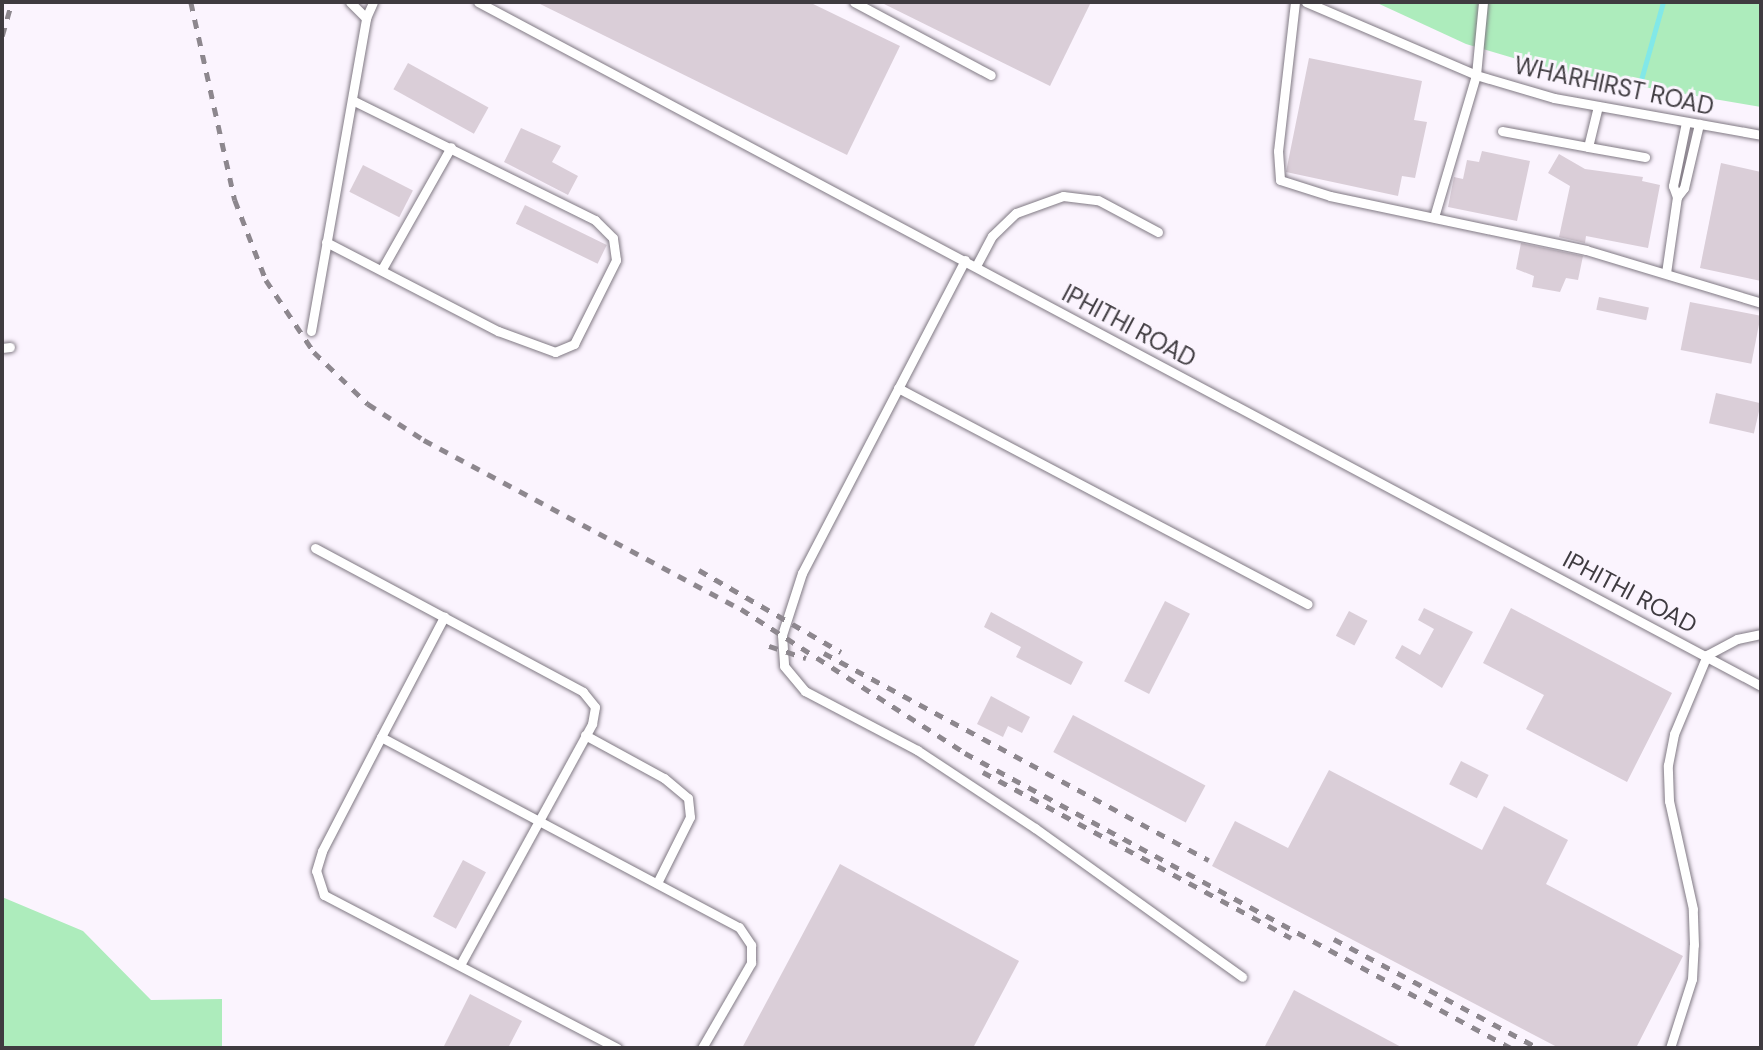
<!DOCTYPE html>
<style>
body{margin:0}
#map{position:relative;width:1763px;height:1050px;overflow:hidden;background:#fbf4fe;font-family:"DM Sans",sans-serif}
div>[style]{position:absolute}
.green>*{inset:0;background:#adecbc}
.stream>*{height:4.5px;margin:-2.25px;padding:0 2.25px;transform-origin:2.25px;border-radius:2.25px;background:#82e8e8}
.building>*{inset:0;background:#daced8;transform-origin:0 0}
.roads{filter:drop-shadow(0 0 2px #807983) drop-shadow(0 0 2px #807983)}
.lane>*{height:9px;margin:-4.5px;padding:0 4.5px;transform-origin:4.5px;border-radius:4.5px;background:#fff}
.rail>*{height:4.5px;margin-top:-2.25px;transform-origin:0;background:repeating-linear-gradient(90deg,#8d878e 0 9px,transparent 0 18px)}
span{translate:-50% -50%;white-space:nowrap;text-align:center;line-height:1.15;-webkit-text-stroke:6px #fbf4fe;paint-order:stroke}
.street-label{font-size:24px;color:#3f3b40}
.frame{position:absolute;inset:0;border:4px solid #3f3b40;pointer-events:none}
</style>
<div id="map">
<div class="green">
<div style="clip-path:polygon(1375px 2px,1761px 2px,1761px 107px,1567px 74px,1466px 44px)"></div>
<div style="clip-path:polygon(2px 897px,83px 931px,151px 1000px,222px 999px,222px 1048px,2px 1048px)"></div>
</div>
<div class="stream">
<div style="left:1641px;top:80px;width:81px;rotate:-74.2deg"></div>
</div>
<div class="building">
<div style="clip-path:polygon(536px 2px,809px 2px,900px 46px,847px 155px)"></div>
<div style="clip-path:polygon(880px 2px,1091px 2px,1050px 86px)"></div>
<div style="clip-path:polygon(1309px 58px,1422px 81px,1414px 120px,1427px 122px,1415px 178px,1402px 176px,1398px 196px,1286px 172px)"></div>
<div style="left:408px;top:63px;width:92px;height:30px;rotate:29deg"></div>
<div style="clip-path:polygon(521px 128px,561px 146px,552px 162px,578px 176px,568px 195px,504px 162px)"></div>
<div style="clip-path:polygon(1482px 151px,1530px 161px,1517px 221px,1448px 207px,1454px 177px,1463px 179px,1467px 160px,1479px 162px)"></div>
<div style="clip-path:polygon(1559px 154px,1585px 169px,1643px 177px,1642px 181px,1660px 185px,1648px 248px,1586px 236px,1585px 243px,1559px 237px,1570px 186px,1548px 173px)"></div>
<div style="clip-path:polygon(1721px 163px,1761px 172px,1761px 281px,1700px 268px)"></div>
<div style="left:363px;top:165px;width:56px;height:30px;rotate:27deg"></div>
<div style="left:525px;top:205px;width:91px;height:21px;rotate:26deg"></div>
<div style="clip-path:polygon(1521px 243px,1583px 256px,1578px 280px,1566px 278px,1560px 292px,1532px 287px,1534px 276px,1516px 269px)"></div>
<div style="left:1599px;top:297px;width:51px;height:13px;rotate:12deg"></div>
<div style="left:1690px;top:302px;width:72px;height:49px;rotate:11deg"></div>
<div style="left:1716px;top:393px;width:46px;height:31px;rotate:13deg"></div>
<div style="left:1165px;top:601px;width:28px;height:90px;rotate:27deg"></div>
<div style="clip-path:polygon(1424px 608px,1473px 632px,1442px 688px,1395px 658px,1402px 645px,1420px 655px,1434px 629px,1418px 620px)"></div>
<div style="clip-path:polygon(1511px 608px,1672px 693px,1627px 782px,1526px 729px,1544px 695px,1483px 663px)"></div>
<div style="left:1349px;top:611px;width:21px;height:28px;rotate:28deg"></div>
<div style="clip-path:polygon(991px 612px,1083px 662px,1071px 685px,1016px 657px,1021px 647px,984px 627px)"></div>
<div style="clip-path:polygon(991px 696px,1030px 717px,1022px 733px,1008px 726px,1003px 737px,977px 724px)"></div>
<div style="left:1073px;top:715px;width:150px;height:42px;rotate:28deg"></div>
<div style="left:1461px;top:761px;width:31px;height:26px;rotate:27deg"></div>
<div style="clip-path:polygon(1329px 770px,1482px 850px,1504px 806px,1568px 840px,1546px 884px,1683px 956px,1636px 1048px,1559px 1048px,1212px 866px,1235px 821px,1288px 848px)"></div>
<div style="left:463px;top:860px;width:26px;height:64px;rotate:28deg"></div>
<div style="clip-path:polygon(840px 864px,1019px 961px,973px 1048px,742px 1048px)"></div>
<div style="clip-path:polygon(1294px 990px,1403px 1048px,1264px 1048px)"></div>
<div style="clip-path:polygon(470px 994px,522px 1021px,508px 1048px,443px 1048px)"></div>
</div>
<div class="roads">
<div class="lane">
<div style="left:350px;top:2px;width:23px;rotate:45deg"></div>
<div style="left:366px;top:18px;width:17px;rotate:-66deg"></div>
<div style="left:478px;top:2px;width:1454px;rotate:28.06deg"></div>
<div style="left:854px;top:2px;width:155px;rotate:28.1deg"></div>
<div style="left:1295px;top:2px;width:150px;rotate:96.5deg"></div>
<div style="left:1278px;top:151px;width:29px;rotate:86deg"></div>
<div style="left:1280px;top:180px;width:52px;rotate:17.7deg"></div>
<div style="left:1330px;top:196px;width:262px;rotate:11.9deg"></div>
<div style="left:1586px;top:250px;width:183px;rotate:16.8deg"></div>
<div style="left:1306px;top:2px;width:185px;rotate:23.2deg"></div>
<div style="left:1476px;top:75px;width:81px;rotate:16.4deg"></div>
<div style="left:1554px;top:98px;width:210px;rotate:10.1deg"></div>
<div style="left:1502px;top:131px;width:87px;rotate:10.5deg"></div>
<div style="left:1588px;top:147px;width:42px;rotate:-76.3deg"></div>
<div style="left:1588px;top:147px;width:58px;rotate:10deg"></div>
<div style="left:1677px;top:197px;width:12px;rotate:-110deg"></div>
<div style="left:1673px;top:186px;width:65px;rotate:-78.5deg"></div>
<div style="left:1434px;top:217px;width:148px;rotate:-73.5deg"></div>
<div style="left:1476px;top:75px;width:73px;rotate:-84.5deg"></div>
<div style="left:326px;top:242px;width:194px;rotate:27.4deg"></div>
<div style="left:498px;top:331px;width:61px;rotate:20.2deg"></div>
<div style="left:555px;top:352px;width:21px;rotate:-23deg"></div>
<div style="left:574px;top:344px;width:94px;rotate:-63.4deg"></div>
<div style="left:616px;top:260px;width:22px;rotate:-98deg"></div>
<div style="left:613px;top:238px;width:25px;rotate:-135deg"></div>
<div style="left:595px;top:220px;width:271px;rotate:-153.7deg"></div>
<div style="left:965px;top:260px;width:353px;rotate:117.5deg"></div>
<div style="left:802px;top:573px;width:65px;rotate:107.9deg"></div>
<div style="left:782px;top:635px;width:31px;rotate:86deg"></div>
<div style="left:784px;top:666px;width:33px;rotate:50deg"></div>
<div style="left:805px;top:691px;width:127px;rotate:27.8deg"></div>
<div style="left:917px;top:750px;width:141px;rotate:33.5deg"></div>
<div style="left:1035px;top:828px;width:255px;rotate:35.7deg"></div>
<div style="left:976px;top:266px;width:34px;rotate:-62deg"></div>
<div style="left:992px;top:236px;width:33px;rotate:-44deg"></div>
<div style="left:1016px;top:213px;width:50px;rotate:-19.9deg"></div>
<div style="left:1063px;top:196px;width:35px;rotate:7deg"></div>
<div style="left:1098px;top:200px;width:68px;rotate:28.1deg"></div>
<div style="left:382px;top:269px;width:140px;rotate:-60.5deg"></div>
<div style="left:1666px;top:273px;width:77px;rotate:-81.8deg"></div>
<div style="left:1677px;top:197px;width:11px;rotate:-52deg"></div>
<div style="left:1684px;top:188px;width:66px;rotate:-76.8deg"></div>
<div style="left:311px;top:331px;width:318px;rotate:-80deg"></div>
<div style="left:2px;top:348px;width:8px;rotate:-7deg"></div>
<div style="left:898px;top:388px;width:463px;rotate:27.8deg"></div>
<div style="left:315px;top:548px;width:304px;rotate:28.2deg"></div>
<div style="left:583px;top:692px;width:19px;rotate:51deg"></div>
<div style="left:595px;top:707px;width:17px;rotate:100deg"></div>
<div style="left:592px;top:724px;width:275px;rotate:118.7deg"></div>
<div style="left:585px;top:735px;width:90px;rotate:28.6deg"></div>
<div style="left:664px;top:778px;width:31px;rotate:40deg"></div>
<div style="left:688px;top:798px;width:19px;rotate:84deg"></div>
<div style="left:690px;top:817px;width:74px;rotate:116.6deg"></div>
<div style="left:381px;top:737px;width:136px;rotate:-62.3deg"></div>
<div style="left:617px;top:1048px;width:331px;rotate:-152.4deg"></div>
<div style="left:324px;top:895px;width:25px;rotate:-108deg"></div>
<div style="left:316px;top:871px;width:21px;rotate:-73deg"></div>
<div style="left:322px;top:851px;width:128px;rotate:-62.6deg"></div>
<div style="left:381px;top:737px;width:405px;rotate:28deg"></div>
<div style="left:739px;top:927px;width:22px;rotate:56deg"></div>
<div style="left:751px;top:945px;width:18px;rotate:90deg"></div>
<div style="left:751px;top:963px;width:98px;rotate:120deg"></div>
<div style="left:1670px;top:1048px;width:72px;rotate:-72.3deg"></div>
<div style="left:1692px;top:979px;width:34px;rotate:-87deg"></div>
<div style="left:1694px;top:945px;width:36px;rotate:-92deg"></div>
<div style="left:1693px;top:909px;width:111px;rotate:-102.5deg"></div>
<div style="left:1669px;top:801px;width:36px;rotate:-92deg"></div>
<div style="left:1668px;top:765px;width:32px;rotate:-79deg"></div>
<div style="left:1674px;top:734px;width:86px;rotate:-67.3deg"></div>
<div style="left:1707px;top:655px;width:34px;rotate:-28deg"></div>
<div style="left:1737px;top:639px;width:25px;rotate:-12deg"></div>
</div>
</div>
<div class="rail">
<div style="left:191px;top:2px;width:203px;rotate:77.5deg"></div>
<div style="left:235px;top:200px;width:86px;rotate:68.8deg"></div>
<div style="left:266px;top:280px;width:87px;rotate:56.3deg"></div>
<div style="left:314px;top:352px;width:75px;rotate:43.9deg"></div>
<div style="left:368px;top:404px;width:67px;rotate:32.7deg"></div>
<div style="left:424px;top:440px;width:359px;rotate:28.1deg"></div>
<div style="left:741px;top:609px;width:266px;rotate:32.7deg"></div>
<div style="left:965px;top:753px;width:621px;rotate:28.38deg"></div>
<div style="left:2px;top:36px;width:35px;rotate:-74deg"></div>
<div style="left:699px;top:570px;width:164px;rotate:30deg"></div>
<div style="left:769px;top:646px;width:39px;rotate:18deg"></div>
<div style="left:824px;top:653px;width:437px;rotate:28.3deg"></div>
<div style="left:983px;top:772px;width:350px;rotate:28.3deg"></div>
<div style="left:1334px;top:939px;width:231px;rotate:28.1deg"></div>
</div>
<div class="street-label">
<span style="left:1614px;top:86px;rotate:12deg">WHARHIRST ROAD</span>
<span style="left:1129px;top:326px;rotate:28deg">IPHITHI ROAD</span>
<span style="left:1630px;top:592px;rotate:28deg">IPHITHI ROAD</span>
</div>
<div class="frame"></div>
</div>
